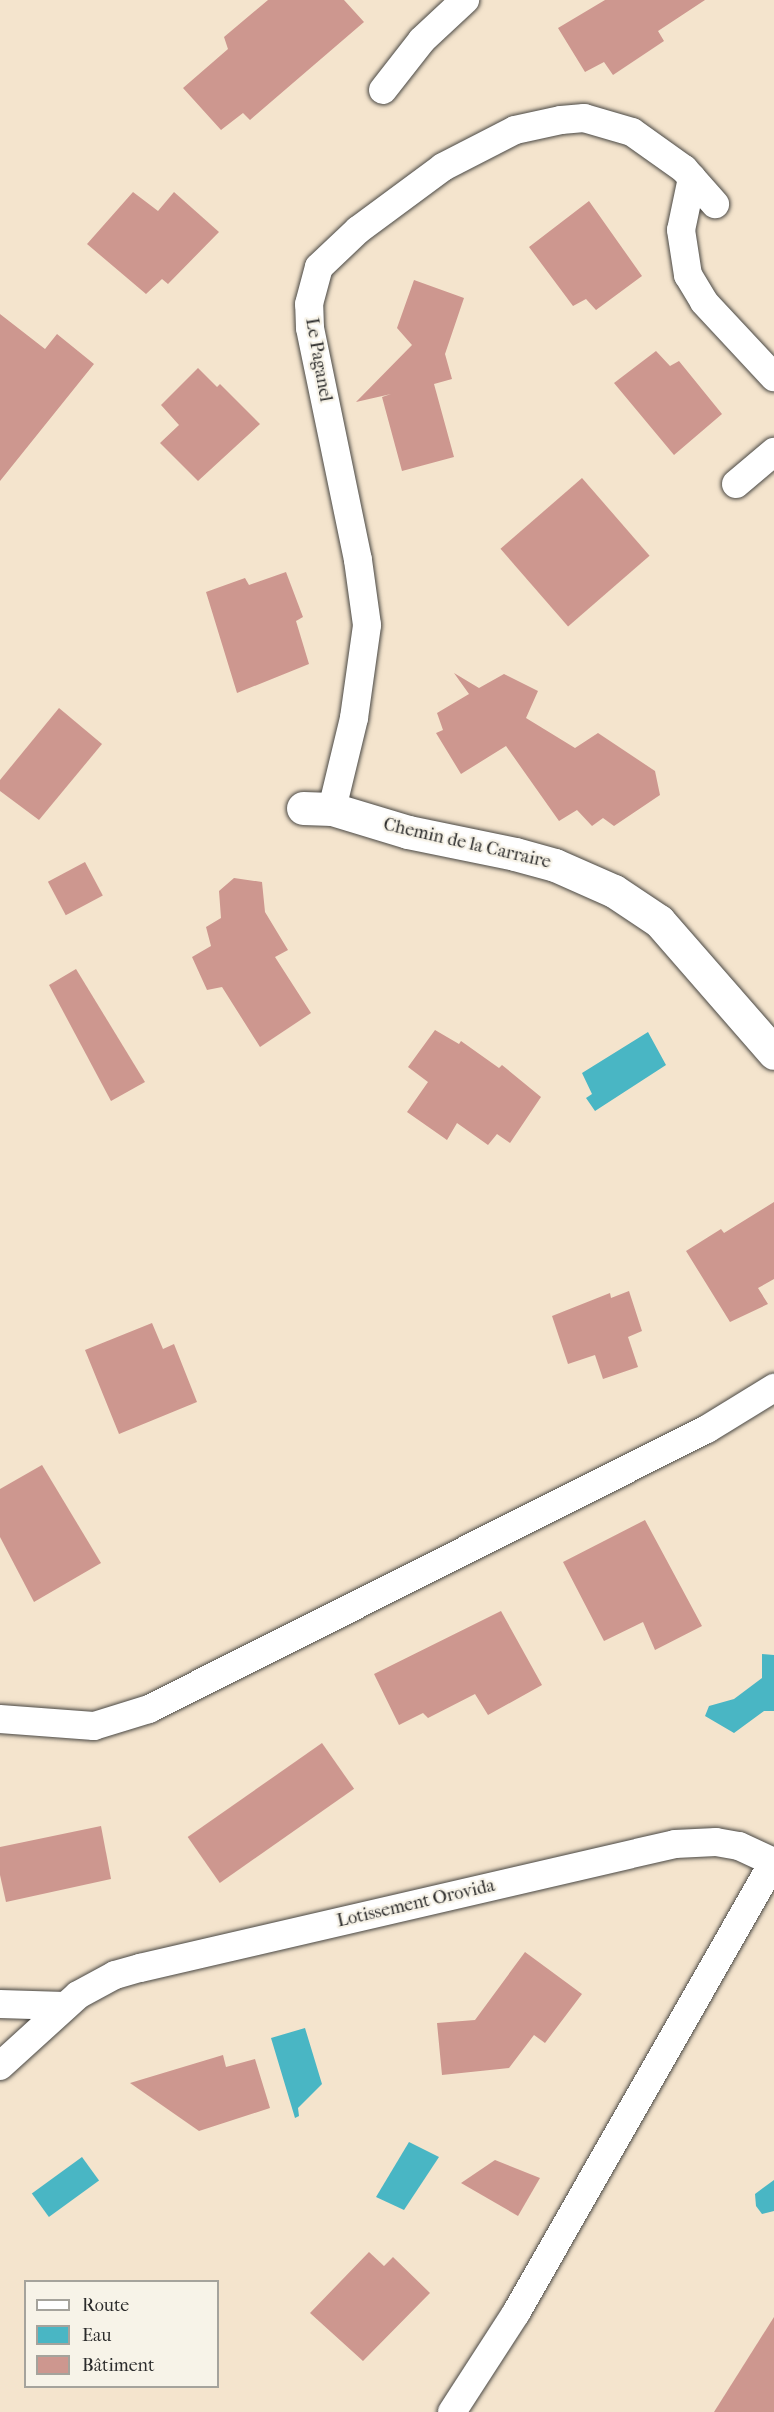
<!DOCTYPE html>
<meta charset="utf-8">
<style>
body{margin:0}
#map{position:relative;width:774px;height:2412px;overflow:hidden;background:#f4e4cd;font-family:"IM FELL French Canon",serif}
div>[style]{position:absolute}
.water>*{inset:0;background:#49b6c4;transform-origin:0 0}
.building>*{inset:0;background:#cd978f;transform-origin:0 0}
.roads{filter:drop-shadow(0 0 2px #494743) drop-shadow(0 0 2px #494743)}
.service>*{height:28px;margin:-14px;padding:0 14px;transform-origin:14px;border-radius:14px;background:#fff}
.minor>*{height:33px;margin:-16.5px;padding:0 16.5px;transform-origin:16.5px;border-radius:16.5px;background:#fff}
span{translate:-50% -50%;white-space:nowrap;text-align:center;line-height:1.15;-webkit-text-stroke:4.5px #f7f3e8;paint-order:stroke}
.street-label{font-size:18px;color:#2b2b2b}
.legend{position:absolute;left:24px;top:2280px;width:195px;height:108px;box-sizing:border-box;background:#f7f3e8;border:2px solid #a5a39c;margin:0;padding:8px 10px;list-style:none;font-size:18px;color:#2b2b2b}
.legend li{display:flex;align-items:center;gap:12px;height:30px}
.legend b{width:30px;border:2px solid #a5a39c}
</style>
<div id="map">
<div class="water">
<div style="clip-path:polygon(648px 1032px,666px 1065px,595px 1111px,586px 1098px,592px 1094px,582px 1073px)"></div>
<div style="clip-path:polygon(762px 1654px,774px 1655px,774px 1711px,764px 1711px,734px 1733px,705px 1716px,709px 1706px,734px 1699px,762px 1678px)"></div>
<div style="clip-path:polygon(305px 2028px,322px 2084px,298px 2108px,299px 2116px,295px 2118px,271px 2038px)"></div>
<div style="clip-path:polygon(409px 2142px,439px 2157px,404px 2210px,376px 2197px)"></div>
<div style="left:82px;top:2157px;width:29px;height:62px;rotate:54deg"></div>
<div style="clip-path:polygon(774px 2180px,774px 2211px,762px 2214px,756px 2206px,755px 2194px)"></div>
</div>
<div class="building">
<div style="clip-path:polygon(268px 0,344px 0,364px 22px,250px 120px,243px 113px,221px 130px,183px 88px,228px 49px,224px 37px)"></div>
<div style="clip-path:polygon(605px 0,705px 0,658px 31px,664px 41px,613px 75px,604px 62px,585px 72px,558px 28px)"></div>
<div style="clip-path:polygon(133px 192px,158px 211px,174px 192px,219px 232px,168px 284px,162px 279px,146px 294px,87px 244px)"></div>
<div style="clip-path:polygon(589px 201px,642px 276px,596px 310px,586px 299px,573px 306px,529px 247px)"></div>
<div style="clip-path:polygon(414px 280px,464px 298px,445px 354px,452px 379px,434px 384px,454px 457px,402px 471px,382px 397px,391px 394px,356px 402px,412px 345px,397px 328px)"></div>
<div style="clip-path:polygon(0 314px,45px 349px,57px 334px,94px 364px,0 481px)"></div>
<div style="clip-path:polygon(656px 351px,670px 366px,679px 361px,722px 414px,674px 455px,614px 383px)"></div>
<div style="clip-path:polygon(198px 368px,217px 387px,220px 384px,260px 424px,198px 481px,160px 443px,179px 425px,161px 405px)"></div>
<div style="left:582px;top:478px;width:103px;height:108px;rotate:49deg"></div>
<div style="clip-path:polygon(286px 572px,303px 617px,296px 621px,309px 664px,237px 693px,206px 592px,245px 578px,249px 585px)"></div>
<div style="clip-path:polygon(454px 673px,479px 688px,504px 674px,538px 691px,526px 718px,575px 748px,598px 733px,655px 771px,660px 795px,614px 826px,603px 818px,592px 826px,577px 810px,559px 821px,506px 746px,461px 774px,436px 733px,443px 730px,437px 713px,469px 694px)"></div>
<div style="clip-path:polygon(59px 708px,102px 744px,39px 820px,0 791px,0 780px)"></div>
<div style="left:85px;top:862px;width:38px;height:42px;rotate:62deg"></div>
<div style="clip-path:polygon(234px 878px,262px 882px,265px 912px,288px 950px,275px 957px,311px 1013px,260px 1047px,222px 987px,207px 990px,192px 957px,211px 946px,206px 927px,221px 918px,219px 891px)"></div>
<div style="clip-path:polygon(76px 969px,145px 1082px,111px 1101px,49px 985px)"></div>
<div style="clip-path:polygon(435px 1030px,459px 1044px,461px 1041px,499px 1068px,502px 1065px,541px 1097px,510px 1143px,497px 1134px,488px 1145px,457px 1123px,447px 1140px,407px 1112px,428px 1082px,408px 1067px)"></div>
<div style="clip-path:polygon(774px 1202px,774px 1279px,758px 1288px,768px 1304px,730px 1322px,686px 1251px,721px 1229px,724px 1233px)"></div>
<div style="clip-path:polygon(629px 1291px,642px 1331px,628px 1337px,638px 1367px,603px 1379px,595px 1355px,568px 1364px,552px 1316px,610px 1293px,611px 1298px)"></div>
<div style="clip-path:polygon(152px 1323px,163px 1349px,174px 1344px,197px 1402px,119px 1434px,85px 1350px)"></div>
<div style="clip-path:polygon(42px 1465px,101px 1563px,34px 1602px,0 1537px,0 1489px)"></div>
<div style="clip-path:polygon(645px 1520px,702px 1626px,655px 1650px,643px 1622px,604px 1641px,563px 1562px)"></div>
<div style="clip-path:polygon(501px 1611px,542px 1685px,488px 1715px,475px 1694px,428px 1718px,423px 1713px,399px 1725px,374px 1674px)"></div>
<div style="left:322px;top:1743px;width:56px;height:164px;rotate:55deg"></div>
<div style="clip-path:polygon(101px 1826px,111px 1879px,6px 1902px,0 1875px,0 1847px)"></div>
<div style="clip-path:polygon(525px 1952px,582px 1994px,545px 2043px,534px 2035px,509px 2068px,442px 2075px,437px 2023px,475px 2020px)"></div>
<div style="clip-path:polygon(223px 2055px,226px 2067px,255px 2059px,270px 2108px,199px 2131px,130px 2083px)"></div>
<div style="clip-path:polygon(495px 2160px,540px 2178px,518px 2216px,461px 2183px)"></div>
<div style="clip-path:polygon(369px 2252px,384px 2266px,393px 2257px,430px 2293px,363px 2361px,310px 2313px)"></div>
<div style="clip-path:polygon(774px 2317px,774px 2412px,714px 2412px)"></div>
</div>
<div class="roads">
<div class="service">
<div style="left:383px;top:90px;width:63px;rotate:-52deg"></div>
<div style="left:422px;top:40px;width:59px;rotate:-42.9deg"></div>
<div style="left:692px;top:178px;width:53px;rotate:101.9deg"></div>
<div style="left:681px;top:230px;width:46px;rotate:81.2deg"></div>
<div style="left:688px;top:275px;width:31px;rotate:59deg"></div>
<div style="left:704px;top:302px;width:103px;rotate:47deg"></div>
<div style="left:736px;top:484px;width:50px;rotate:-40.1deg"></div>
<div style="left:332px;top:809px;width:94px;rotate:-76.4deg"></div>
<div style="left:354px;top:718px;width:94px;rotate:-82deg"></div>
<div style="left:367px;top:625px;width:66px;rotate:-97.9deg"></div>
<div style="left:358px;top:560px;width:237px;rotate:-101.7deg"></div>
<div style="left:310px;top:328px;width:24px;rotate:-92deg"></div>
<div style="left:309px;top:304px;width:38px;rotate:-75deg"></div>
<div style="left:319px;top:267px;width:54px;rotate:-43.5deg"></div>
<div style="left:358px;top:230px;width:106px;rotate:-36.5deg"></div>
<div style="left:443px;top:167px;width:81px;rotate:-27.2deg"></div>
<div style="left:515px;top:130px;width:47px;rotate:-12.3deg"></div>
<div style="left:561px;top:120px;width:23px;rotate:-5deg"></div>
<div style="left:584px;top:118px;width:50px;rotate:16.3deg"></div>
<div style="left:632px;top:132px;width:64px;rotate:35.4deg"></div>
<div style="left:684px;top:169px;width:47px;rotate:48.5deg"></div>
<div style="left:0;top:1719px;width:94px;rotate:4.3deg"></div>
<div style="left:94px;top:1726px;width:58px;rotate:-17.2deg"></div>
<div style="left:149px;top:1709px;width:624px;rotate:-26.65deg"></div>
<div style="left:707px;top:1429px;width:79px;rotate:-31.5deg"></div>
<div style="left:0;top:2004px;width:65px;rotate:1.8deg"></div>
<div style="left:0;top:2066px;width:105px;rotate:-42.3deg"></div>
<div style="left:78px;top:1995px;width:42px;rotate:-28.4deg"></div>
<div style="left:115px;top:1975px;width:26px;rotate:-16deg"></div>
<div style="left:140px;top:1968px;width:549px;rotate:-13.05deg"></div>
<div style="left:675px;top:1844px;width:41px;rotate:-2.8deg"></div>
<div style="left:716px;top:1842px;width:23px;rotate:10deg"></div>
<div style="left:739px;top:1846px;width:38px;rotate:25deg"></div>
<div style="left:452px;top:2412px;width:118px;rotate:-57.1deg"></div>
<div style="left:516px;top:2313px;width:520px;rotate:-60.28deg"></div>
</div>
<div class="minor">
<div style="left:303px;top:808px;width:29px;rotate:2deg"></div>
<div style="left:332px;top:809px;width:79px;rotate:16.8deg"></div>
<div style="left:408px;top:832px;width:109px;rotate:11.6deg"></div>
<div style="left:515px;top:854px;width:41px;rotate:15.4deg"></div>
<div style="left:555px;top:865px;width:64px;rotate:23.8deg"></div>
<div style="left:614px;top:891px;width:54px;rotate:33.7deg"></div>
<div style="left:659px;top:921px;width:175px;rotate:48.9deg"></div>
</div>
</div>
<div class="street-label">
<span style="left:318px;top:360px;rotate:80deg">Le Paganel</span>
<span style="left:467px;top:844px;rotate:13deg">Chemin de la Carraire</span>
<span style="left:416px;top:1904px;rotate:-13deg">Lotissement Orovida</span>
</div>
<ul class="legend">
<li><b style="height:8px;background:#fff"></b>Route</li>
<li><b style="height:16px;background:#49b6c4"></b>Eau</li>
<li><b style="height:16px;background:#cd978f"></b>Bâtiment</li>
</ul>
</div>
